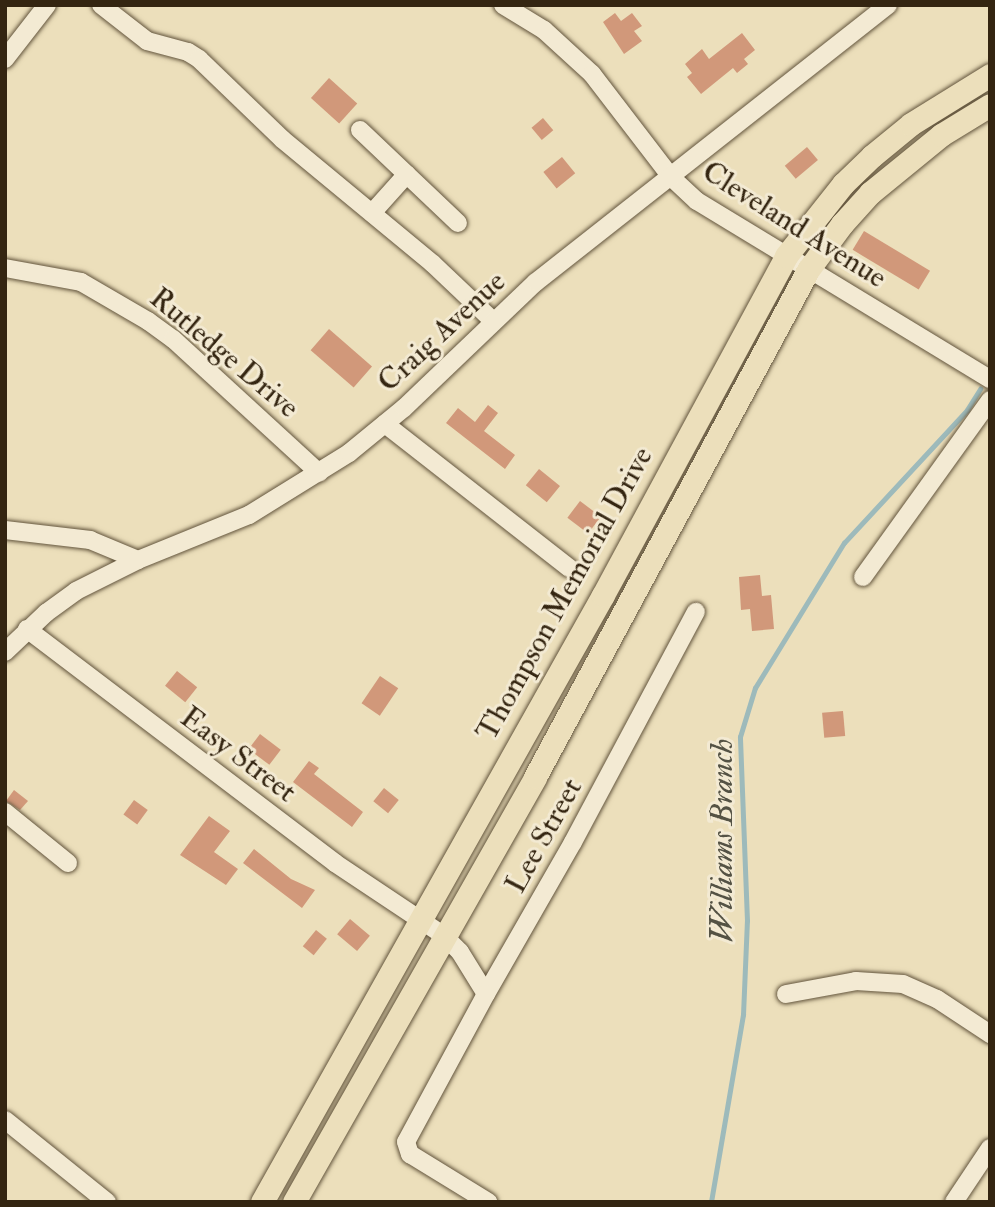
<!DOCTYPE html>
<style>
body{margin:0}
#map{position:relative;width:995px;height:1207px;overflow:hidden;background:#ecdfbb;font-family:"IM FELL Double Pica",serif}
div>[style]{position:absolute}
.stream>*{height:4.5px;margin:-2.25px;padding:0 2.25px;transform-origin:2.25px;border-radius:2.25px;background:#9dbabb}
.building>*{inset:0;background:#d1987a;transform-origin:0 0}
.roads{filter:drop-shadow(0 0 2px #62543c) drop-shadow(0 0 2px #62543c)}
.minor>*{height:18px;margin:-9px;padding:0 9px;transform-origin:9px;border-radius:9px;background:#f3ead3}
.major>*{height:23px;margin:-11.5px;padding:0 11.5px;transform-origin:11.5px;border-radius:11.5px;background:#ecdfbb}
span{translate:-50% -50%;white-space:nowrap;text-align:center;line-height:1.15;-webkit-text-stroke:6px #f3ead3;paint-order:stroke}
.street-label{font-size:30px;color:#342511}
.water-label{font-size:32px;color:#545244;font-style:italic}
.frame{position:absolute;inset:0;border:7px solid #342511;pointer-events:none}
</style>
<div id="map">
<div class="stream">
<div style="left:711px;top:1202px;width:190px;rotate:-80.3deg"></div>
<div style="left:743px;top:1015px;width:94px;rotate:-87.6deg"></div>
<div style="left:747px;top:921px;width:184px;rotate:-92.2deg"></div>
<div style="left:740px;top:737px;width:51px;rotate:-73deg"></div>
<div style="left:755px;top:688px;width:170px;rotate:-58.5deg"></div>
<div style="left:844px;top:543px;width:181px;rotate:-47.2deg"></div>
<div style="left:967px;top:410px;width:25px;rotate:-58deg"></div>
</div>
<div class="building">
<div style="clip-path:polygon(615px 13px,621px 21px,632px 13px,642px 26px,634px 31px,642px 41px,624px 54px,603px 22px)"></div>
<div style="clip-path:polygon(742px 33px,755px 50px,744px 59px,748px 64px,737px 73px,733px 68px,701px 94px,687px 77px,692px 73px,685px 64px,702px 49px,709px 59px)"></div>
<div style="left:329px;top:78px;width:38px;height:27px;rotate:42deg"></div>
<div style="left:543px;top:118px;width:16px;height:15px;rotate:50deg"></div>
<div style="left:807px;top:147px;width:17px;height:29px;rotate:50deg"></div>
<div style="left:562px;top:157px;width:21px;height:24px;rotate:51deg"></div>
<div style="left:864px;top:231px;width:77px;height:22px;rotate:31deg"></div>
<div style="left:329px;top:329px;width:57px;height:28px;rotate:41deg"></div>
<div style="clip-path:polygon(488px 405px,498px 413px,484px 431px,515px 455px,505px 469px,446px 423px,458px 408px,475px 422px)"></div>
<div style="left:539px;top:469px;width:27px;height:21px;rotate:39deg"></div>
<div style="left:580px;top:501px;width:26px;height:21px;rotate:37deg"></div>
<div style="clip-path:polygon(760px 575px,762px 596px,771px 595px,774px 629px,752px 631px,750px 609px,741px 610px,739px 577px)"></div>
<div style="left:177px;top:671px;width:26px;height:19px;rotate:39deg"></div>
<div style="left:380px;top:676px;width:22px;height:33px;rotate:34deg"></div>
<div style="left:843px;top:711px;width:25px;height:21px;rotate:85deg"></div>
<div style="left:260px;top:734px;width:26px;height:19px;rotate:37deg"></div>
<div style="clip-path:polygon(309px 761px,319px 768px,314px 774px,363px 812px,352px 827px,293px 782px)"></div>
<div style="left:384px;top:788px;width:19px;height:17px;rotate:39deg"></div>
<div style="clip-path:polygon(14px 790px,28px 801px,20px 810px,6px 801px)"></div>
<div style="left:134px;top:800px;width:17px;height:18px;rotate:36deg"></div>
<div style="clip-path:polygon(209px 816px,230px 831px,214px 852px,238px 869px,226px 885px,180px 855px)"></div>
<div style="clip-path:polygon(254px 849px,291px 879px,315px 890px,302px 908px,243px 863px)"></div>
<div style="left:350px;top:919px;width:26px;height:20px;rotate:40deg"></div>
<div style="left:316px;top:930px;width:14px;height:21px;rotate:39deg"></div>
</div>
<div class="roads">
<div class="minor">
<div style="left:101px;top:5px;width:58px;rotate:38deg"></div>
<div style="left:147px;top:41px;width:42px;rotate:15deg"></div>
<div style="left:188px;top:52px;width:13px;rotate:32deg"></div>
<div style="left:199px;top:59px;width:115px;rotate:43.9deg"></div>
<div style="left:282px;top:139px;width:196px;rotate:39.6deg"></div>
<div style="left:433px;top:264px;width:83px;rotate:43.5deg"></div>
<div style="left:503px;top:5px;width:48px;rotate:31.4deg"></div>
<div style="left:544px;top:30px;width:65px;rotate:42.5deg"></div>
<div style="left:592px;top:74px;width:130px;rotate:52.5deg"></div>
<div style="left:671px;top:177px;width:35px;rotate:43deg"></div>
<div style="left:697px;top:201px;width:343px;rotate:31.3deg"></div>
<div style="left:5px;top:59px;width:68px;rotate:-52.1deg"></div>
<div style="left:360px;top:130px;width:135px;rotate:43.5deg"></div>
<div style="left:372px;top:213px;width:52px;rotate:-48.1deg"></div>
<div style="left:5px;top:268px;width:77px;rotate:10.4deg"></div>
<div style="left:81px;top:282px;width:78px;rotate:30.2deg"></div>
<div style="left:148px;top:321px;width:31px;rotate:36deg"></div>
<div style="left:173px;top:339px;width:198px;rotate:42.5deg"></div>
<div style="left:385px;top:424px;width:234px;rotate:38deg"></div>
<div style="left:5px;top:530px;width:86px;rotate:6.7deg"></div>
<div style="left:90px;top:540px;width:52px;rotate:22.6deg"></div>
<div style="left:863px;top:577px;width:218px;rotate:-54.3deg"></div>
<div style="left:27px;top:629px;width:387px;rotate:37.2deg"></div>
<div style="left:335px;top:863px;width:130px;rotate:33.7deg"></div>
<div style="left:443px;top:935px;width:24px;rotate:45deg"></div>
<div style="left:460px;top:952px;width:49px;rotate:58.2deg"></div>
<div style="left:486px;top:994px;width:175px;rotate:-60.2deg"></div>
<div style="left:573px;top:842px;width:261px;rotate:-61.9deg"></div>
<div style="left:5px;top:652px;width:57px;rotate:-43.6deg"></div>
<div style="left:46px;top:613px;width:37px;rotate:-36deg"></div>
<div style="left:76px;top:591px;width:69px;rotate:-26.6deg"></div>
<div style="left:138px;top:560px;width:120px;rotate:-22.1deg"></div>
<div style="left:249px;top:515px;width:118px;rotate:-31.8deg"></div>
<div style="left:349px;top:453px;width:71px;rotate:-39.3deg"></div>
<div style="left:404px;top:408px;width:182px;rotate:-43.7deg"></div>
<div style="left:536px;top:282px;width:448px;rotate:-38.2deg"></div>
<div style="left:5px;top:812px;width:81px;rotate:39deg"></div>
<div style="left:486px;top:994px;width:168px;rotate:118.4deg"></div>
<div style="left:406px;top:1142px;width:13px;rotate:72deg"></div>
<div style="left:410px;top:1154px;width:92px;rotate:31.6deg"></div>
<div style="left:786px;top:994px;width:71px;rotate:-10.5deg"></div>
<div style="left:856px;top:981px;width:47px;rotate:3.7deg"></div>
<div style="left:903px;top:984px;width:37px;rotate:24deg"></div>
<div style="left:937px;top:999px;width:64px;rotate:33.4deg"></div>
<div style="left:5px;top:1120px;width:131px;rotate:38.8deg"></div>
<div style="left:954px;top:1202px;width:65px;rotate:-56.3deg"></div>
</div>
<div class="major">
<div style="left:262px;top:1202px;width:696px;rotate:-60.67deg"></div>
<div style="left:603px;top:595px;width:385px;rotate:-61.6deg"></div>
<div style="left:786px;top:256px;width:92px;rotate:-51.6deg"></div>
<div style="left:843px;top:184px;width:40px;rotate:-44deg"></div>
<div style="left:872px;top:156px;width:50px;rotate:-39.4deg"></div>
<div style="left:911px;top:124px;width:93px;rotate:-31.8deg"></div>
<div style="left:294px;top:1202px;width:489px;rotate:-60.4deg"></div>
<div style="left:535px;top:777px;width:576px;rotate:-61.7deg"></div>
<div style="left:808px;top:270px;width:57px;rotate:-53.5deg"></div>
<div style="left:842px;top:224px;width:42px;rotate:-47.9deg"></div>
<div style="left:870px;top:193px;width:92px;rotate:-39.2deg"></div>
<div style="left:941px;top:135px;width:57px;rotate:-31.5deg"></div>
</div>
</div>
<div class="street-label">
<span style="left:794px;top:225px;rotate:32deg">Cleveland Avenue</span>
<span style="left:442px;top:332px;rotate:-43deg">Craig Avenue</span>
<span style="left:224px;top:353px;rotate:40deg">Rutledge Drive</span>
<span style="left:565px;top:594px;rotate:-61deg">Thompson Memorial Drive</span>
<span style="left:238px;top:755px;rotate:37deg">Easy Street</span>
<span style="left:544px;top:836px;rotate:-61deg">Lee Street</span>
</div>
<div class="water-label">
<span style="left:722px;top:841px;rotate:-90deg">Williams Branch</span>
</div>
<div class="frame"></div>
</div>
